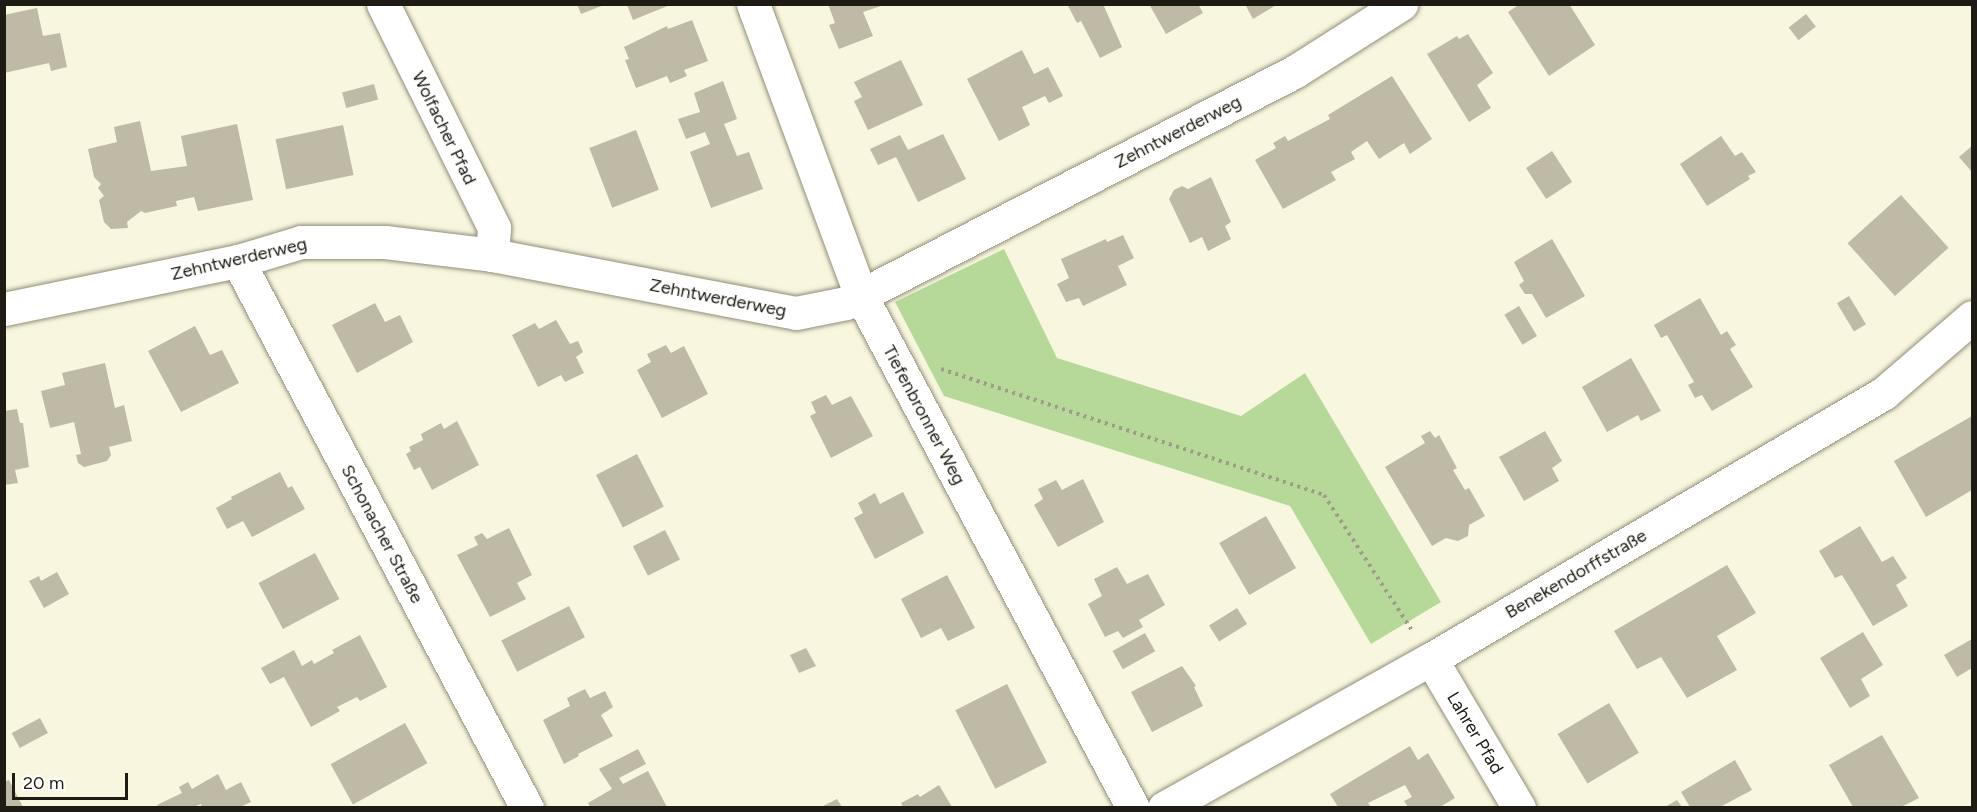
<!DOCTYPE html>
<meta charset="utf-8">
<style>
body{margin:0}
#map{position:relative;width:1977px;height:812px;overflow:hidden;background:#f9f6df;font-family:Figtree,sans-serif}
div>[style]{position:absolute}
.green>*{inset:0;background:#b6d999}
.building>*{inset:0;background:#bebaa5;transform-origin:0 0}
.path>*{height:4px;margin-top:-2px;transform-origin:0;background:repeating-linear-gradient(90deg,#9f9c8b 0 3px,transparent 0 7.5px)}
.roads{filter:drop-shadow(0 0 2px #908d79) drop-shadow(0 0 2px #908d79)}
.minor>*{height:33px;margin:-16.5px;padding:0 16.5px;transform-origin:16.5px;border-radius:16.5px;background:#fff}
span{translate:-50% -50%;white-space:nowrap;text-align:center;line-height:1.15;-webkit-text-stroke:4.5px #fff;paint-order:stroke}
.street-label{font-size:18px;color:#1d1b13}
.frame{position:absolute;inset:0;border:6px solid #1d1b13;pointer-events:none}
.scale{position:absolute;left:12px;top:773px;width:116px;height:27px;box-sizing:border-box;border:3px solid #1d1b13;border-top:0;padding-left:8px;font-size:18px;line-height:21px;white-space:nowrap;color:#1d1b13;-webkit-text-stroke:4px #fff;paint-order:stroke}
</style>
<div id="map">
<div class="green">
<div style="clip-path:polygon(1004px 249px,1057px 358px,1241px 416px,1305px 373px,1441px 602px,1371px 644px,1290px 506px,944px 396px,895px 302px)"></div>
</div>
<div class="building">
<div style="clip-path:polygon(577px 4px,604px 4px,604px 5px,581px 14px)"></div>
<div style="clip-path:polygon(828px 4px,884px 4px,884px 5px,863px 12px,873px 36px,839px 49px,829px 25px,835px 23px)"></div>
<div style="clip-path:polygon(1067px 4px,1103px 4px,1122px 47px,1100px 58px,1081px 21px,1077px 23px)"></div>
<div style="clip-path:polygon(1149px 4px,1198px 4px,1203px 13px,1166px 34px)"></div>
<div style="clip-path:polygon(1245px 4px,1278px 4px,1253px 19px)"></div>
<div style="clip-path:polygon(1520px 4px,1569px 4px,1595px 45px,1549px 76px,1508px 12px)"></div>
<div style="clip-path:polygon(627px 5px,670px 5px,633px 20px)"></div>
<div style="clip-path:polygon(37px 8px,43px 36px,60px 33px,67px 67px,51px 71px,49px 63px,4px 73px,4px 15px)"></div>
<div style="left:1806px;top:14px;width:16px;height:22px;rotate:52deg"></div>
<div style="clip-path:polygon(692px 20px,708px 61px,684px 70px,687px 76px,670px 83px,667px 76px,636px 88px,625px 60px,629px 59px,624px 47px,667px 26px,668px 29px)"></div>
<div style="clip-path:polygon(1468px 34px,1493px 73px,1477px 85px,1491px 108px,1469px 122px,1427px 54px,1457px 36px,1459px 39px)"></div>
<div style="clip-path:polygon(1022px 50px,1034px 74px,1048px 67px,1063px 96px,1049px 103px,1045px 96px,1022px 107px,1030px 125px,999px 141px,967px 79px)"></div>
<div style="clip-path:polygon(901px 60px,923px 105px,868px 130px,854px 101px,862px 97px,854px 82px)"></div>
<div style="clip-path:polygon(1392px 76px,1432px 139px,1410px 154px,1404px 143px,1379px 159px,1367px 141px,1351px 152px,1355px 159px,1331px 172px,1336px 180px,1283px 209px,1255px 160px,1276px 148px,1273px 143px,1285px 136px,1288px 141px,1330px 119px,1328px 115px)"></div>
<div style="clip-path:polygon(723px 81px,737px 119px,724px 124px,737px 156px,749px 152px,763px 189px,711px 208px,690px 152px,710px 144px,705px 132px,686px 139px,678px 119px,700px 112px,694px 93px)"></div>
<div style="left:374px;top:84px;width:16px;height:33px;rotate:75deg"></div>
<div style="clip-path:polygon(140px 121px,151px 171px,187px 166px,181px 136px,237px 124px,253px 200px,198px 211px,194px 197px,176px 201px,177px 206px,145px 213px,141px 211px,127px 222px,128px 228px,111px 229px,104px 222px,99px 200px,104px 196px,98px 188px,101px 184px,94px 177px,88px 149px,117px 142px,114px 127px)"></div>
<div style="left:343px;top:125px;width:51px;height:69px;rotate:78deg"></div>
<div style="left:636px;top:130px;width:64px;height:50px;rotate:69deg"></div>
<div style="clip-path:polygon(943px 134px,966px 179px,918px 202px,896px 157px,878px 165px,870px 149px,900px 135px,908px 150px)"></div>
<div style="clip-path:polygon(1721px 136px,1735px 156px,1742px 152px,1756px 172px,1748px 176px,1750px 179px,1707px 206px,1680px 164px)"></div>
<div style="clip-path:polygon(1972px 146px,1972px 172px,1959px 157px)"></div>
<div style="left:1552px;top:151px;width:37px;height:31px;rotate:57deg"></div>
<div style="clip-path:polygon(1211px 177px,1231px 222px,1225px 226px,1231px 239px,1208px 251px,1202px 237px,1190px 243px,1169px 199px,1174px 190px,1182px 186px,1188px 189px)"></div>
<div style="left:1901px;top:195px;width:71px;height:72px;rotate:48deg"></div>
<div style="clip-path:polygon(1123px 235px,1134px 258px,1118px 266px,1127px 285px,1083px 306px,1079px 298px,1066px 302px,1057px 284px,1069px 278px,1061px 259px,1106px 239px,1107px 242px)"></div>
<div style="clip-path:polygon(1552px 239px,1585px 296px,1546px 318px,1532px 294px,1525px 294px,1519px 285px,1524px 281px,1514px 262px)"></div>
<div style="left:1849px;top:296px;width:33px;height:14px;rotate:59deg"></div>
<div style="clip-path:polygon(1700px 298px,1721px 335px,1727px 331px,1736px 345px,1730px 349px,1753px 387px,1712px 411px,1702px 395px,1695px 398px,1688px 385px,1694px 382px,1667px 335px,1661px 338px,1654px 325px)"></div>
<div style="clip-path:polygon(375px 303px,385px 322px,400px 315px,413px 342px,357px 373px,332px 325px)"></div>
<div style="left:1519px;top:306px;width:35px;height:17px;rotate:59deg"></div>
<div style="clip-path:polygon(556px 320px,570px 344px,578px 341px,583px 352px,576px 357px,584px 373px,565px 382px,561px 375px,538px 387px,512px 335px,535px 323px,539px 329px)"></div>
<div style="clip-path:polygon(195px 326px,210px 355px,222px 350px,239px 383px,181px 412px,148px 351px)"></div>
<div style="clip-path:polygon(666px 345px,671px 353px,684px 346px,708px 394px,662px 418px,637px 370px,651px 362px,647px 354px)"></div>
<div style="clip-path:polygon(1631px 358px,1661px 411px,1641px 421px,1638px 415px,1607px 432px,1582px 387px)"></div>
<div style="clip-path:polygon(105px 363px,115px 408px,124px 405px,132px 441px,109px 447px,111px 455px,107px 461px,84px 467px,78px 463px,76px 455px,81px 454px,74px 422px,50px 428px,41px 391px,65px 385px,62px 373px)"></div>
<div style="clip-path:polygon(826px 395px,832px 405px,851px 396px,873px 436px,831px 458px,810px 416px,816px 413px,811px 402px)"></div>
<div style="clip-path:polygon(17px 409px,20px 423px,23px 423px,29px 467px,15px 470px,18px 483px,4px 485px,4px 411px)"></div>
<div style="clip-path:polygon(1972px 416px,1972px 490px,1926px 517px,1894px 461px)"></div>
<div style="clip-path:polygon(457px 421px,479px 465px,432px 490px,420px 467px,414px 470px,406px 454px,411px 451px,409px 447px,423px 440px,421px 434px,441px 423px,444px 429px)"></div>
<div style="clip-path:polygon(1430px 431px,1435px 438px,1439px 435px,1457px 468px,1453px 470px,1465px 490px,1469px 488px,1485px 516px,1469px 525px,1468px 536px,1458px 541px,1446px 538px,1432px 546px,1385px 467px,1425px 443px,1421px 436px)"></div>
<div style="clip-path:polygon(1545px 431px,1562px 461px,1552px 468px,1559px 481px,1524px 501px,1499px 457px)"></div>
<div style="left:637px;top:454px;width:59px;height:46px;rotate:63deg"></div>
<div style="clip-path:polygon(280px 472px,288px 488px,292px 486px,305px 509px,252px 537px,243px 521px,227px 529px,216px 508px,232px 499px,231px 497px)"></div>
<div style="clip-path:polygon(1083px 479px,1104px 522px,1058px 547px,1034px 505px,1043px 499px,1038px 489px,1056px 480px,1062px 490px)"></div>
<div style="clip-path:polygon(903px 492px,924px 533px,875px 559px,854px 518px,863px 513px,858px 503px,875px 493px,880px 504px)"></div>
<div style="left:1266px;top:516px;width:60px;height:54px;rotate:60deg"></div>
<div style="clip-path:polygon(1860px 526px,1882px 562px,1893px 556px,1907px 578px,1896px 585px,1908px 606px,1873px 626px,1842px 575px,1835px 578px,1819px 551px)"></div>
<div style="clip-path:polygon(509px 528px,532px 575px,517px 583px,526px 599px,490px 617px,457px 555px,478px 545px,474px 537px,482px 533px,487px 539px)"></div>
<div style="left:665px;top:530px;width:33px;height:36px;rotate:63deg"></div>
<div style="left:315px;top:553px;width:52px;height:64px;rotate:62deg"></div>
<div style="clip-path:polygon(1727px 565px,1756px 613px,1717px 636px,1737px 670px,1687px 698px,1661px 657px,1637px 669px,1614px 631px)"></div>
<div style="clip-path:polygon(1117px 567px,1127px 584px,1148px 574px,1165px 605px,1139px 620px,1143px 627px,1123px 638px,1118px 631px,1105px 637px,1088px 604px,1102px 596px,1094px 579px)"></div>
<div style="clip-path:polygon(57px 572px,69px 594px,44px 608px,29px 581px,39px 576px,41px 581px)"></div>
<div style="clip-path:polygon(947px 575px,975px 628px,948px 641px,941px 628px,921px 638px,901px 599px)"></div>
<div style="left:569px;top:606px;width:35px;height:76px;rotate:63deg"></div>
<div style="left:1237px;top:608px;width:19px;height:33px;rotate:58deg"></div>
<div style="clip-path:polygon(1863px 632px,1883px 665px,1861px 679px,1870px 696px,1850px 708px,1820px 658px)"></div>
<div style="left:1145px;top:633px;width:21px;height:37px;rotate:61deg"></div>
<div style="clip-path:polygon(360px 635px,387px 687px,360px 701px,357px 697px,337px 707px,340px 711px,311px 727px,284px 677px,270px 684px,261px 668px,294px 650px,302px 666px,312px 660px,314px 664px,334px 653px,332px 650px)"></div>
<div style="clip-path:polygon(1972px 639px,1972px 668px,1957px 677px,1944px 655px)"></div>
<div style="clip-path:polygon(806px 648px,816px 666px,799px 673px,790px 655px)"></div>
<div style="clip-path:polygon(1182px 666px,1196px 686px,1194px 687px,1203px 706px,1152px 732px,1131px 692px)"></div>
<div style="left:1007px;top:684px;width:88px;height:58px;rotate:63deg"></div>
<div style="clip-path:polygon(585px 689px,590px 698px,605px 691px,613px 707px,601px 715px,613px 736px,578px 754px,579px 756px,564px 764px,543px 720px,570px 706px,567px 698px)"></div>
<div style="left:1609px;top:703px;width:58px;height:60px;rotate:59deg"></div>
<div style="left:40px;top:718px;width:17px;height:32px;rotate:62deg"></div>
<div style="left:405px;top:723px;width:46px;height:85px;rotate:61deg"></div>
<div style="clip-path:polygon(1882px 735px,1919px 798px,1901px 807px,1853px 807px,1829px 765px)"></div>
<div style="clip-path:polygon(1410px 746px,1418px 760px,1428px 753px,1455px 798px,1440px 807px,1408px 807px,1404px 801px,1412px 797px,1405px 785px,1368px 803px,1371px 807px,1338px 807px,1330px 794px)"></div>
<div style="clip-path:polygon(638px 749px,646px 764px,619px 778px,623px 784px,648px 771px,667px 807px,590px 807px,588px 803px,612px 789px,599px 769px)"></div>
<div style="clip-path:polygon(1735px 760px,1752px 790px,1720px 807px,1690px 807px,1681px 792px)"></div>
<div style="clip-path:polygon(218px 774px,226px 790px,241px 782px,251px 802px,240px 807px,202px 807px,201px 804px,194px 807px,159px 807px,157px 805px,182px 793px,179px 787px,188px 782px,192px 789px)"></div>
<div style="clip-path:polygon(9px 780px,23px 807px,4px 807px,4px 782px)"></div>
<div style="clip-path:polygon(939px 785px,952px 807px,903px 807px,901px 803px,918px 794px,920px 797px)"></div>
<div style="clip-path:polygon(837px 799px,842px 807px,821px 807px)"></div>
<div style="clip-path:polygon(1677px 800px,1682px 807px,1665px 807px)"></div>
</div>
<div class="path">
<div style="left:941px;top:369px;width:403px;rotate:18.2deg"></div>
<div style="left:1324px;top:495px;width:160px;rotate:57deg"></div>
</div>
<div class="roads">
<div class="minor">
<div style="left:383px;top:4px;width:250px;rotate:63.6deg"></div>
<div style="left:494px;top:228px;width:27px;rotate:94deg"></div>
<div style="left:753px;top:4px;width:311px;rotate:69.7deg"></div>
<div style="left:861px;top:296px;width:580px;rotate:62.02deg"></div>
<div style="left:238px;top:261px;width:619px;rotate:62.15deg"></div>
<div style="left:4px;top:309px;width:239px;rotate:-11.6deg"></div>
<div style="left:238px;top:261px;width:66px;rotate:-16.8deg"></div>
<div style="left:301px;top:242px;width:84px"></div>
<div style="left:385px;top:242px;width:108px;rotate:6.9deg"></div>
<div style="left:492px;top:255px;width:309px;rotate:10.8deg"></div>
<div style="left:796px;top:313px;width:51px;rotate:-11.3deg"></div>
<div style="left:846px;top:303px;width:504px;rotate:-27.28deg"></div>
<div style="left:1294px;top:72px;width:127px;rotate:-32.4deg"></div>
<div style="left:1431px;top:659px;width:173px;rotate:59.4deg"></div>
<div style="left:1164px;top:808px;width:306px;rotate:-29.2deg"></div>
<div style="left:1431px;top:659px;width:525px;rotate:-30.42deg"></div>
<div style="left:1884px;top:393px;width:116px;rotate:-40.8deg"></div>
</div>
</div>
<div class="street-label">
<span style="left:444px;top:128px;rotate:64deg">Wolfacher Pfad</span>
<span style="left:1178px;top:132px;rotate:-27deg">Zehntwerderweg</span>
<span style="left:239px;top:259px;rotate:-13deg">Zehntwerderweg</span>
<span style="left:718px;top:298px;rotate:11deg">Zehntwerderweg</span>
<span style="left:924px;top:415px;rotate:62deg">Tiefenbronner Weg</span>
<span style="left:382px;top:534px;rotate:62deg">Schonacher Straße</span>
<span style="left:1576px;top:574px;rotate:-30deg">Benekendorffstraße</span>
<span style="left:1475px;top:733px;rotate:59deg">Lahrer Pfad</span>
</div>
<div class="frame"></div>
<div class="scale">20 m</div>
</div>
